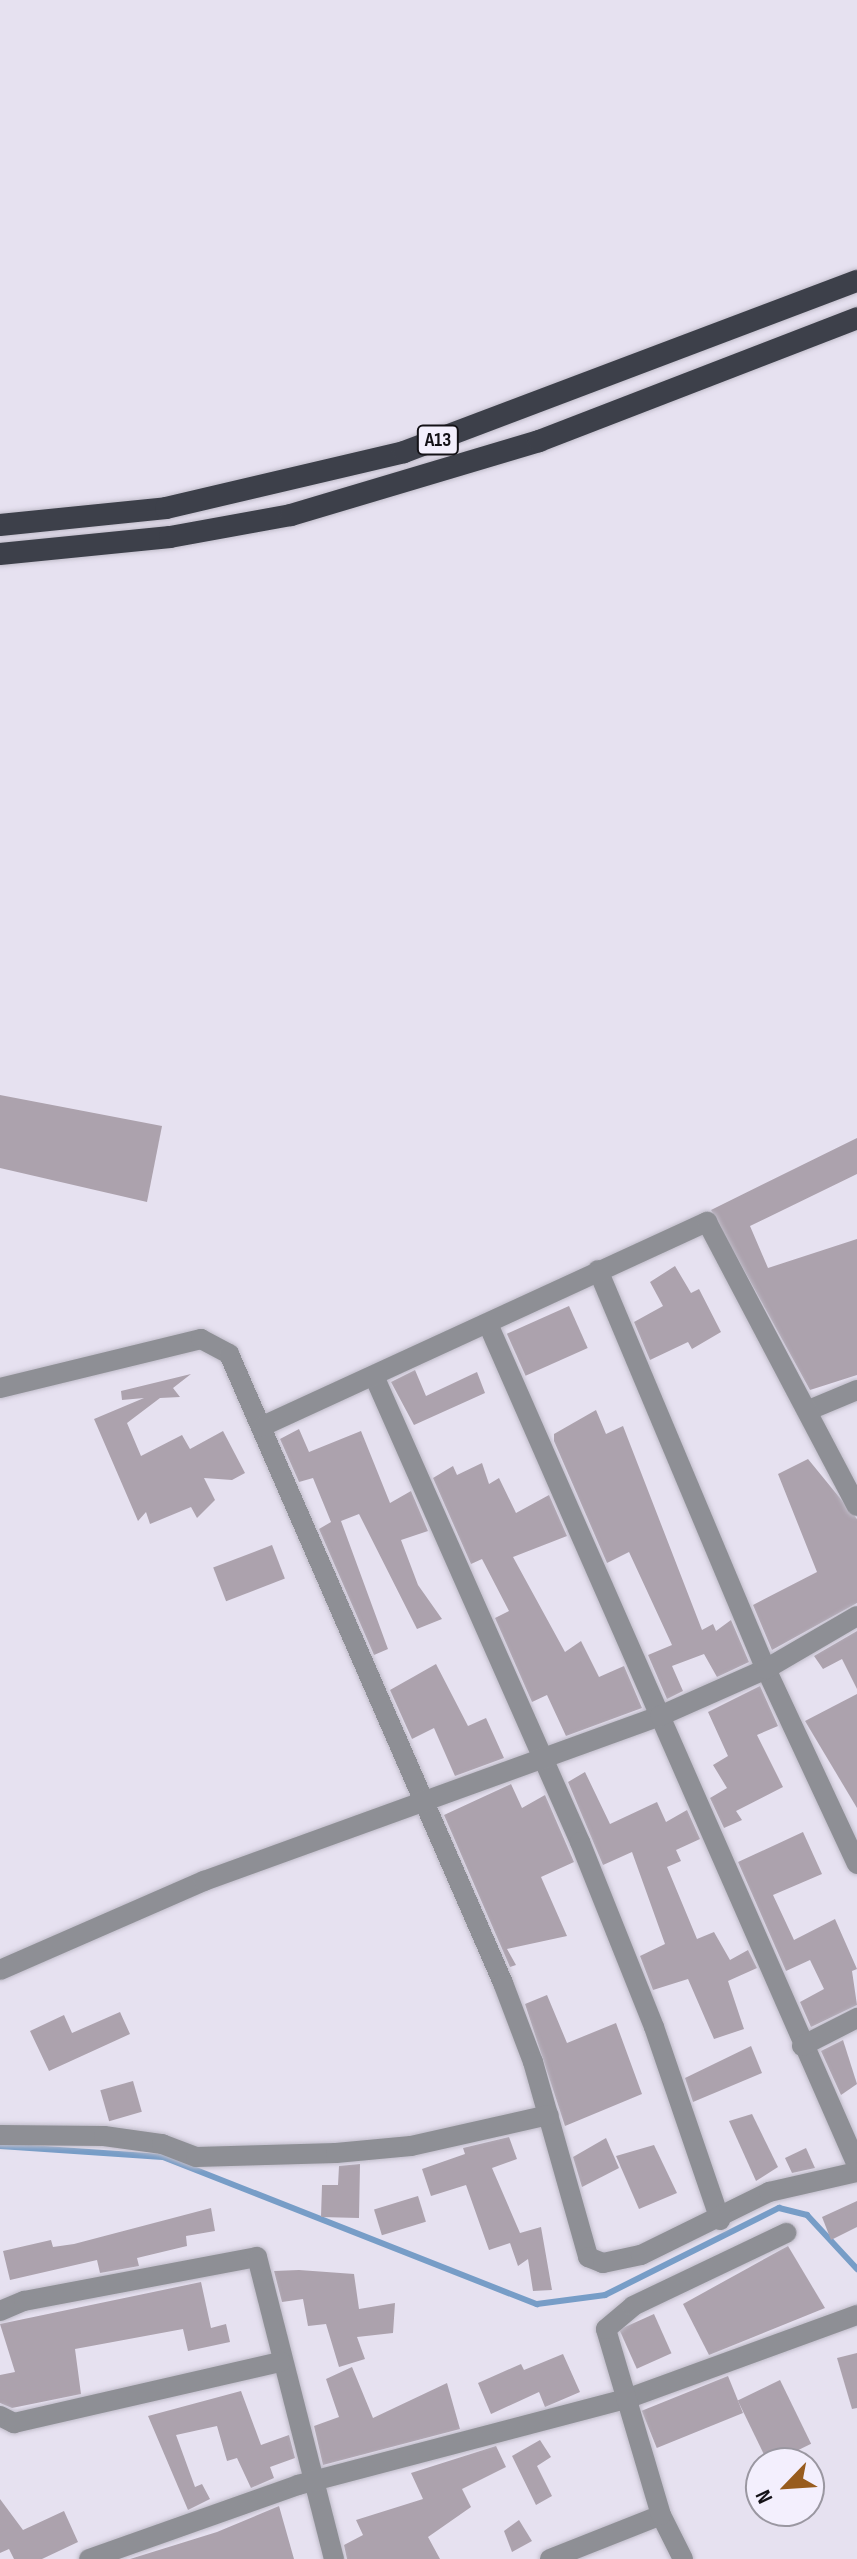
<!DOCTYPE html>
<style>
body{margin:0}
#map{position:relative;width:857px;height:2559px;overflow:hidden;background:#e6e1f0;font-family:"Sofia Sans Condensed",sans-serif}
div>[style]{position:absolute}
.stream>*{height:6px;margin:-3px;padding:0 3px;transform-origin:3px;border-radius:3px;background:#779dc7}
.building>*{inset:0;background:#aca2ad;transform-origin:0 0}
.roads{filter:drop-shadow(0 0 2px #c0bcc9) drop-shadow(0 0 2px #c0bcc9)}
.minor>*{height:20px;margin:-10px;padding:0 10px;transform-origin:10px;border-radius:10px;background:#8e8f95}
.trunk>*{height:22px;margin:-11px;padding:0 11px;transform-origin:11px;border-radius:11px;background:#3d404a}
span{translate:-50% -50%;white-space:nowrap;text-align:center;line-height:1.15;-webkit-text-stroke:6px #f3effd;paint-order:stroke}
.shield-label span{padding:2px 6px;background:#f3effd;border:2px solid;border-radius:6px;-webkit-text-stroke-width:0}
.shield-label{font-size:20px;color:#141217;font-weight:700}
.north{position:absolute;left:745px;top:2447px;width:80px;height:80px;box-sizing:border-box;background:#f3effd;border:2px solid #9a97a1;border-radius:50%;rotate:245deg;font-size:22px;font-weight:700;line-height:32px;text-align:center;color:#141217}
.north::after{content:'';display:block;margin:auto;width:28px;height:36px;background:#985c1e;clip-path:polygon(50% 0,100% 100%,50% 72%,0 100%)}
</style>
<div id="map">
<div class="stream">
<div style="left:0;top:2146px;width:163px;rotate:3.9deg"></div>
<div style="left:163px;top:2157px;width:402px;rotate:21.5deg"></div>
<div style="left:537px;top:2304px;width:69px;rotate:-7.5deg"></div>
<div style="left:605px;top:2295px;width:195px;rotate:-26.6deg"></div>
<div style="left:779px;top:2208px;width:29px;rotate:14deg"></div>
<div style="left:807px;top:2215px;width:74px;rotate:47.2deg"></div>
</div>
<div class="building">
<div style="clip-path:polygon(0 1095px,162px 1126px,147px 1202px,0 1168px)"></div>
<div style="clip-path:polygon(857px 1138px,857px 1174px,750px 1226px,768px 1268px,857px 1239px,857px 1375px,810px 1390px,711px 1210px)"></div>
<div style="clip-path:polygon(675px 1266px,691px 1293px,699px 1289px,721px 1332px,692px 1349px,688px 1342px,650px 1360px,634px 1322px,663px 1306px,650px 1282px)"></div>
<div style="left:569px;top:1306px;width:46px;height:68px;rotate:66deg"></div>
<div style="clip-path:polygon(415px 1370px,426px 1396px,477px 1372px,485px 1393px,414px 1425px,391px 1382px)"></div>
<div style="clip-path:polygon(191px 1374px,173px 1388px,180px 1397px,160px 1398px,127px 1423px,141px 1456px,182px 1435px,190px 1449px,223px 1431px,245px 1473px,232px 1480px,204px 1478px,215px 1500px,197px 1518px,191px 1507px,150px 1524px,146px 1512px,138px 1521px,94px 1419px,144px 1398px,122px 1400px,121px 1391px)"></div>
<div style="clip-path:polygon(596px 1410px,606px 1434px,623px 1426px,702px 1630px,713px 1624px,716px 1631px,731px 1620px,749px 1662px,717px 1677px,704px 1654px,672px 1666px,683px 1691px,667px 1699px,648px 1655px,672px 1645px,629px 1552px,607px 1563px,554px 1441px,554px 1434px)"></div>
<div style="clip-path:polygon(299px 1429px,309px 1452px,361px 1431px,390px 1503px,411px 1491px,428px 1531px,401px 1540px,418px 1585px,442px 1619px,417px 1629px,359px 1514px,341px 1521px,388px 1649px,374px 1655px,319px 1529px,331px 1522px,313px 1478px,299px 1482px,280px 1439px)"></div>
<div style="clip-path:polygon(808px 1459px,857px 1519px,857px 1603px,772px 1650px,753px 1605px,817px 1572px,778px 1474px)"></div>
<div style="clip-path:polygon(482px 1463px,489px 1484px,499px 1478px,516px 1513px,549px 1495px,567px 1536px,513px 1557px,565px 1652px,581px 1641px,599px 1677px,624px 1666px,642px 1708px,566px 1736px,547px 1695px,532px 1702px,495px 1618px,509px 1611px,482px 1559px,471px 1564px,433px 1478px,453px 1466px,457px 1475px)"></div>
<div style="left:272px;top:1545px;width:36px;height:63px;rotate:69deg"></div>
<div style="clip-path:polygon(857px 1631px,857px 1689px,842px 1659px,823px 1669px,814px 1656px)"></div>
<div style="clip-path:polygon(436px 1664px,468px 1726px,486px 1718px,504px 1758px,455px 1776px,434px 1728px,412px 1739px,390px 1690px)"></div>
<div style="clip-path:polygon(760px 1686px,778px 1726px,757px 1735px,783px 1787px,736px 1811px,742px 1820px,724px 1828px,710px 1798px,727px 1788px,713px 1765px,728px 1756px,708px 1712px)"></div>
<div style="clip-path:polygon(857px 1694px,857px 1808px,805px 1721px)"></div>
<div style="clip-path:polygon(585px 1772px,610px 1824px,657px 1802px,666px 1822px,687px 1810px,700px 1839px,676px 1850px,681px 1861px,667px 1867px,697px 1939px,714px 1932px,730px 1960px,748px 1950px,757px 1968px,728px 1981px,744px 2029px,714px 2039px,688px 1979px,653px 1990px,640px 1956px,665px 1944px,632px 1852px,603px 1865px,568px 1782px)"></div>
<div style="clip-path:polygon(511px 1784px,522px 1808px,545px 1795px,574px 1862px,541px 1877px,567px 1936px,507px 1949px,516px 1965px,510px 1967px,444px 1815px)"></div>
<div style="clip-path:polygon(803px 1832px,822px 1874px,773px 1895px,794px 1940px,835px 1919px,857px 1969px,852px 1971px,857px 2005px,811px 2027px,800px 2002px,824px 1989px,810px 1960px,786px 1971px,738px 1862px)"></div>
<div style="clip-path:polygon(547px 1995px,567px 2043px,616px 2023px,642px 2094px,565px 2126px,525px 2004px)"></div>
<div style="clip-path:polygon(120px 2012px,130px 2034px,49px 2071px,30px 2031px,64px 2015px,72px 2033px)"></div>
<div style="clip-path:polygon(843px 2040px,857px 2084px,841px 2095px,821px 2051px)"></div>
<div style="clip-path:polygon(751px 2046px,762px 2073px,693px 2102px,685px 2078px)"></div>
<div style="left:133px;top:2081px;width:32px;height:34px;rotate:74deg"></div>
<div style="clip-path:polygon(752px 2114px,778px 2167px,756px 2181px,729px 2121px)"></div>
<div style="clip-path:polygon(509px 2137px,517px 2159px,492px 2168px,520px 2233px,541px 2227px,552px 2290px,533px 2291px,528px 2259px,518px 2266px,510px 2243px,489px 2250px,466px 2185px,431px 2196px,422px 2169px,465px 2154px,463px 2148px)"></div>
<div style="clip-path:polygon(606px 2138px,619px 2168px,582px 2187px,573px 2157px)"></div>
<div style="clip-path:polygon(654px 2145px,677px 2193px,639px 2209px,616px 2156px)"></div>
<div style="clip-path:polygon(806px 2148px,815px 2168px,792px 2173px,785px 2158px)"></div>
<div style="clip-path:polygon(360px 2164px,359px 2218px,321px 2217px,322px 2185px,338px 2185px,339px 2166px)"></div>
<div style="left:418px;top:2196px;width:27px;height:46px;rotate:73deg"></div>
<div style="clip-path:polygon(857px 2201px,857px 2227px,831px 2240px,822px 2217px)"></div>
<div style="clip-path:polygon(211px 2208px,215px 2231px,186px 2236px,187px 2246px,137px 2258px,139px 2266px,100px 2273px,97px 2260px,10px 2280px,3px 2251px,51px 2240px,53px 2247px,74px 2244px)"></div>
<div style="clip-path:polygon(788px 2246px,825px 2308px,709px 2355px,683px 2304px)"></div>
<div style="clip-path:polygon(299px 2270px,354px 2274px,359px 2309px,395px 2303px,393px 2333px,357px 2337px,365px 2359px,339px 2367px,326px 2324px,308px 2326px,303px 2299px,282px 2302px,274px 2271px)"></div>
<div style="clip-path:polygon(201px 2282px,211px 2328px,226px 2324px,230px 2342px,188px 2351px,183px 2329px,75px 2349px,81px 2394px,12px 2408px,0 2403px,0 2375px,15px 2372px,0 2324px)"></div>
<div style="left:654px;top:2314px;width:43px;height:38px;rotate:66deg"></div>
<div style="clip-path:polygon(857px 2353px,857px 2408px,852px 2409px,837px 2358px)"></div>
<div style="clip-path:polygon(563px 2354px,580px 2392px,545px 2407px,539px 2392px,491px 2414px,478px 2383px,521px 2364px,524px 2370px)"></div>
<div style="clip-path:polygon(352px 2367px,373px 2418px,447px 2383px,460px 2429px,323px 2465px,314px 2426px,339px 2417px,326px 2379px)"></div>
<div style="left:728px;top:2376px;width:40px;height:93px;rotate:68deg"></div>
<div style="left:780px;top:2380px;width:71px;height:47px;rotate:64deg"></div>
<div style="clip-path:polygon(241px 2391px,261px 2445px,289px 2435px,295px 2458px,270px 2467px,274px 2478px,251px 2488px,237px 2458px,227px 2461px,217px 2426px,176px 2435px,195px 2487px,202px 2484px,210px 2499px,188px 2510px,148px 2416px)"></div>
<div style="clip-path:polygon(540px 2440px,551px 2457px,537px 2466px,552px 2496px,536px 2505px,512px 2456px)"></div>
<div style="clip-path:polygon(496px 2446px,506px 2467px,462px 2489px,471px 2507px,428px 2537px,440px 2559px,347px 2559px,344px 2545px,363px 2535px,356px 2520px,423px 2499px,411px 2473px)"></div>
<div style="clip-path:polygon(0 2499px,23px 2530px,64px 2511px,78px 2542px,42px 2559px,14px 2559px,9px 2549px,0 2553px)"></div>
<div style="clip-path:polygon(279px 2506px,294px 2559px,130px 2559px,217px 2532px)"></div>
<div style="clip-path:polygon(519px 2520px,532px 2541px,512px 2552px,504px 2531px)"></div>
</div>
<div class="roads">
<div class="minor">
<div style="left:598px;top:1270px;width:433px;rotate:67.2deg"></div>
<div style="left:766px;top:1669px;width:215px;rotate:65deg"></div>
<div style="left:488px;top:1324px;width:918px;rotate:66.31deg"></div>
<div style="left:374px;top:1376px;width:510px;rotate:66.15deg"></div>
<div style="left:580px;top:1842px;width:199px;rotate:68.2deg"></div>
<div style="left:654px;top:2027px;width:204px;rotate:71.1deg"></div>
<div style="left:0;top:1388px;width:207px;rotate:-13.7deg"></div>
<div style="left:201px;top:1339px;width:32px;rotate:28deg"></div>
<div style="left:229px;top:1354px;width:686px;rotate:66.46deg"></div>
<div style="left:503px;top:1983px;width:85px;rotate:69.2deg"></div>
<div style="left:533px;top:2062px;width:203px;rotate:74.2deg"></div>
<div style="left:588px;top:2257px;width:16px;rotate:22deg"></div>
<div style="left:603px;top:2263px;width:39px;rotate:-12deg"></div>
<div style="left:641px;top:2255px;width:143px;rotate:-26.2deg"></div>
<div style="left:769px;top:2192px;width:90px;rotate:-12.8deg"></div>
<div style="left:809px;top:1410px;width:52px;rotate:-22.6deg"></div>
<div style="left:263px;top:1426px;width:489px;rotate:-24.7deg"></div>
<div style="left:707px;top:1222px;width:321px;rotate:62.2deg"></div>
<div style="left:0;top:1970px;width:223px;rotate:-23.6deg"></div>
<div style="left:204px;top:1881px;width:485px;rotate:-19.9deg"></div>
<div style="left:660px;top:1716px;width:116px;rotate:-23.9deg"></div>
<div style="left:766px;top:1669px;width:105px;rotate:-30.2deg"></div>
<div style="left:802px;top:2046px;width:62px;rotate:-27deg"></div>
<div style="left:0;top:2135px;width:104px;rotate:0.6deg"></div>
<div style="left:104px;top:2136px;width:59px;rotate:7.9deg"></div>
<div style="left:162px;top:2144px;width:36px;rotate:21deg"></div>
<div style="left:196px;top:2157px;width:140px;rotate:-1.6deg"></div>
<div style="left:336px;top:2153px;width:75px;rotate:-5.3deg"></div>
<div style="left:411px;top:2146px;width:141px;rotate:-12.7deg"></div>
<div style="left:0;top:2311px;width:26px;rotate:-23deg"></div>
<div style="left:24px;top:2301px;width:237px;rotate:-10.7deg"></div>
<div style="left:257px;top:2257px;width:312px;rotate:75.7deg"></div>
<div style="left:0;top:2416px;width:16px;rotate:27deg"></div>
<div style="left:14px;top:2423px;width:274px;rotate:-12.9deg"></div>
<div style="left:89px;top:2559px;width:222px;rotate:-19.5deg"></div>
<div style="left:298px;top:2485px;width:342px;rotate:-14.7deg"></div>
<div style="left:629px;top:2398px;width:243px;rotate:-20deg"></div>
<div style="left:550px;top:2559px;width:119px;rotate:-21.6deg"></div>
<div style="left:683px;top:2559px;width:49px;rotate:-116.6deg"></div>
<div style="left:661px;top:2515px;width:194px;rotate:-106.5deg"></div>
<div style="left:606px;top:2329px;width:35px;rotate:-40deg"></div>
<div style="left:633px;top:2306px;width:170px;rotate:-25.5deg"></div>
</div>
<div class="trunk">
<div style="left:0;top:525px;width:167px;rotate:-5.8deg"></div>
<div style="left:166px;top:508px;width:244px;rotate:-13.2deg"></div>
<div style="left:404px;top:452px;width:484px;rotate:-20.7deg"></div>
<div style="left:0;top:554px;width:171px;rotate:-5.7deg"></div>
<div style="left:170px;top:537px;width:123px;rotate:-10.3deg"></div>
<div style="left:291px;top:515px;width:259px;rotate:-16.6deg"></div>
<div style="left:539px;top:441px;width:341px;rotate:-21.1deg"></div>
</div>
</div>
<div class="shield-label">
<span style="left:438px;top:440px">A13</span>
</div>
<div class="north">N</div>
</div>
